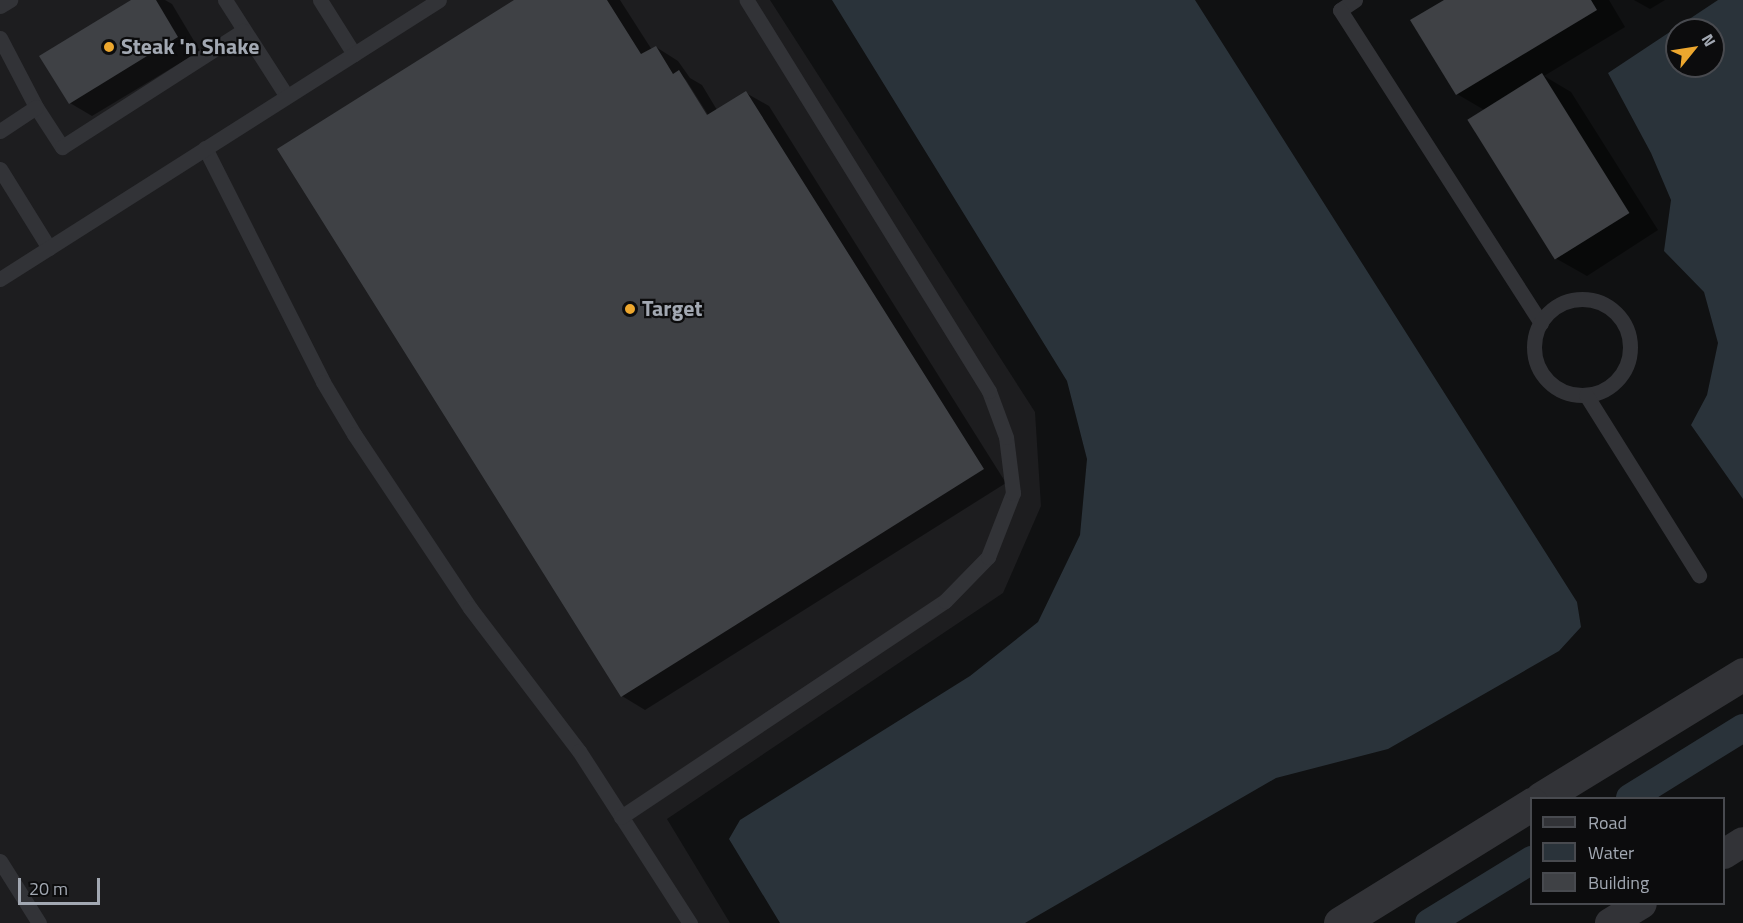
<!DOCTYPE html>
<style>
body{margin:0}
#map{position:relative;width:1743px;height:923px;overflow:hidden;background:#101112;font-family:"Titillium Web",sans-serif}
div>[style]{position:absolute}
.built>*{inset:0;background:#1d1d1f}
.water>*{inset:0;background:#2a333a}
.shadow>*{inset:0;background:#0007}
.canal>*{height:28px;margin:-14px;padding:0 14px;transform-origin:14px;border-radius:14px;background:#2a333a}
.building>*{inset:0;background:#3f4145;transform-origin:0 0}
.service>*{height:15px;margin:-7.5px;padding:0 7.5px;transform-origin:7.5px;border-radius:7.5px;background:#323337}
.service>.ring{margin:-7.5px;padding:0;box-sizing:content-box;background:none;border:15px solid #323337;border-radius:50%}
.minor>*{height:30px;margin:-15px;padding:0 15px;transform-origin:15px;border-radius:15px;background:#323337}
.tertiary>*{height:33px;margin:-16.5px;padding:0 16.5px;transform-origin:16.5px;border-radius:16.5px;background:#323337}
.dots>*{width:16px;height:16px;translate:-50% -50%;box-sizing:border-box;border:3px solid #0c0c0d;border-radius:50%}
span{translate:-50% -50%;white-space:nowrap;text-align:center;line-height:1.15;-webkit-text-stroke:4.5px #0c0c0d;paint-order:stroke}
.poi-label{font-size:22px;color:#a2a8b2;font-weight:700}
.left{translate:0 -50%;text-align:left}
.legend{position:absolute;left:1530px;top:797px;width:195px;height:108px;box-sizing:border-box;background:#0c0c0d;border:2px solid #484a4f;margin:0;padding:8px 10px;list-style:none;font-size:18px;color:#a2a8b2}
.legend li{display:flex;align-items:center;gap:12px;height:30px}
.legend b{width:30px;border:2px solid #484a4f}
.north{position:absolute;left:1665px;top:18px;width:60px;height:60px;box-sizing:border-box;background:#0c0c0d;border:2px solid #484a4f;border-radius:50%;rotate:60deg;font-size:16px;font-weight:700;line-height:24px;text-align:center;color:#a2a8b2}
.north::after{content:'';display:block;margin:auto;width:21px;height:27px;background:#eda72e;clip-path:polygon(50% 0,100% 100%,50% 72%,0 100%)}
.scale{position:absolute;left:18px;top:878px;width:82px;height:27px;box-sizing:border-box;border:3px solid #a2a8b2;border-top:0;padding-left:8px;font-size:18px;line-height:21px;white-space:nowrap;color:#a2a8b2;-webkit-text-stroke:4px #0c0c0d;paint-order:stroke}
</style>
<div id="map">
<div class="built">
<div style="clip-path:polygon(0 0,770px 0,1035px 412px,1041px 506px,1003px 593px,667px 819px,730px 923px,0 923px)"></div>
</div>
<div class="water">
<div style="clip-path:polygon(832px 0,1195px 0,1577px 602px,1581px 627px,1559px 651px,1388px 749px,1276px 778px,1025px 923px,780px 923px,729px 839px,740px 820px,970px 676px,1038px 622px,1080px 535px,1087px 459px,1067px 381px)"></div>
<div style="clip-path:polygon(evenodd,1718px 0,1743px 0,1743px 499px,1691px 425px,1707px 395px,1718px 343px,1704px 292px,1664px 251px,1671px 200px,1651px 153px,1608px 73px,1718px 0,1677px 30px,1713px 30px,1713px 66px,1677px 66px,1677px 30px)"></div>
</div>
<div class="shadow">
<div style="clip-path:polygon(134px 0,165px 0,172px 4px,200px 51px,92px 116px,70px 103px)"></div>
<div style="clip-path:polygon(evenodd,517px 0,620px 0,652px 50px,656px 47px,678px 61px,690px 78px,702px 85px,717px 110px,746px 93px,769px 106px,1006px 483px,645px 710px,622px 696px,517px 0,681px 75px,686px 80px,712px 121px,710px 122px,681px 75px)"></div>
<div style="clip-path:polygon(1447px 0,1609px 0,1625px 27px,1544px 76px,1571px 92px,1658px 230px,1587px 276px,1557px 259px,1486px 111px,1457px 94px)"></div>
<div style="clip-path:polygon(1634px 0,1665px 0,1650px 9px)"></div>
</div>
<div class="canal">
<div style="left:1630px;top:798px;width:133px;rotate:-31.8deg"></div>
<div style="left:1429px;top:923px;width:121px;rotate:-31.5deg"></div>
</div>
<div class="building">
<div style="clip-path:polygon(131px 0,156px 0,178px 37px,69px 104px,39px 56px)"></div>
<div style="clip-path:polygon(514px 0,607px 0,641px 54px,656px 46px,673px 74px,679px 70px,707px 115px,746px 91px,984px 469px,621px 697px,277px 149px)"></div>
<div style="clip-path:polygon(1444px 0,1591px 0,1597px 10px,1456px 95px,1410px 20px)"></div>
<div style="left:1542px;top:73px;width:165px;height:88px;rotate:58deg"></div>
</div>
<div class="service">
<div style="left:225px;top:0;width:113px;rotate:57.3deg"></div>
<div style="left:320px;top:0;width:64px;rotate:57.8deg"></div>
<div style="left:1355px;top:0;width:18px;rotate:146deg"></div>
<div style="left:1340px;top:10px;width:372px;rotate:57.3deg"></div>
<div style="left:0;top:6px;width:12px;rotate:-31deg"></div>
<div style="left:0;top:38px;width:78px;rotate:62.4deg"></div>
<div style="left:36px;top:107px;width:48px;rotate:57deg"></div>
<div style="left:62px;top:147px;width:215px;rotate:-32.7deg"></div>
<div style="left:0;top:131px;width:43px;rotate:-33.7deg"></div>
<div style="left:205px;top:148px;width:262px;rotate:63.2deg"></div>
<div style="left:323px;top:382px;width:61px;rotate:59.2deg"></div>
<div style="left:354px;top:434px;width:209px;rotate:56.3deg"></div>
<div style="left:470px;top:608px;width:180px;rotate:52.7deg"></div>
<div style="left:579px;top:751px;width:205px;rotate:57.2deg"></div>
<div style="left:0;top:169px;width:93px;rotate:58.2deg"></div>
<div style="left:0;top:279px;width:520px;rotate:-32.44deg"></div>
<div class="ring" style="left:1534px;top:299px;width:81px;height:81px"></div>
<div style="left:1586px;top:395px;width:213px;rotate:57.9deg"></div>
<div style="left:621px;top:817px;width:389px;rotate:-33.7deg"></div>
<div style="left:945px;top:601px;width:62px;rotate:-45.7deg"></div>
<div style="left:988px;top:557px;width:69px;rotate:-68.7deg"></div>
<div style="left:1013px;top:493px;width:56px;rotate:-97.1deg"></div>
<div style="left:1006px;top:437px;width:49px;rotate:-110.3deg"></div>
<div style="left:989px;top:391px;width:460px;rotate:-121.8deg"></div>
<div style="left:0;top:861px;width:73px;rotate:57.8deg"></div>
</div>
<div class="minor">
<div style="left:1724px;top:854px;width:22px;rotate:-32deg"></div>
<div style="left:1610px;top:923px;width:37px;rotate:-31deg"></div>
</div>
<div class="tertiary">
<div style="left:1541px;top:798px;width:237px;rotate:-31.5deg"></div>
<div style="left:1340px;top:923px;width:226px;rotate:-31.8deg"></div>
</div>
<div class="dots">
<div style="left:109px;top:47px;background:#eda72e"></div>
<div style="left:630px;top:309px;background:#eda72e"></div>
</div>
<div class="poi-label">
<span class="left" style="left:121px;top:47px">Steak 'n Shake</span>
<span class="left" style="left:642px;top:309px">Target</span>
</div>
<ul class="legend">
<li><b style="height:8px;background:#323337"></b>Road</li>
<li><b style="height:16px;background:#2a333a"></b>Water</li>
<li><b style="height:16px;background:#3f4145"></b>Building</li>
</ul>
<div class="north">N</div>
<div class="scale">20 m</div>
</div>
